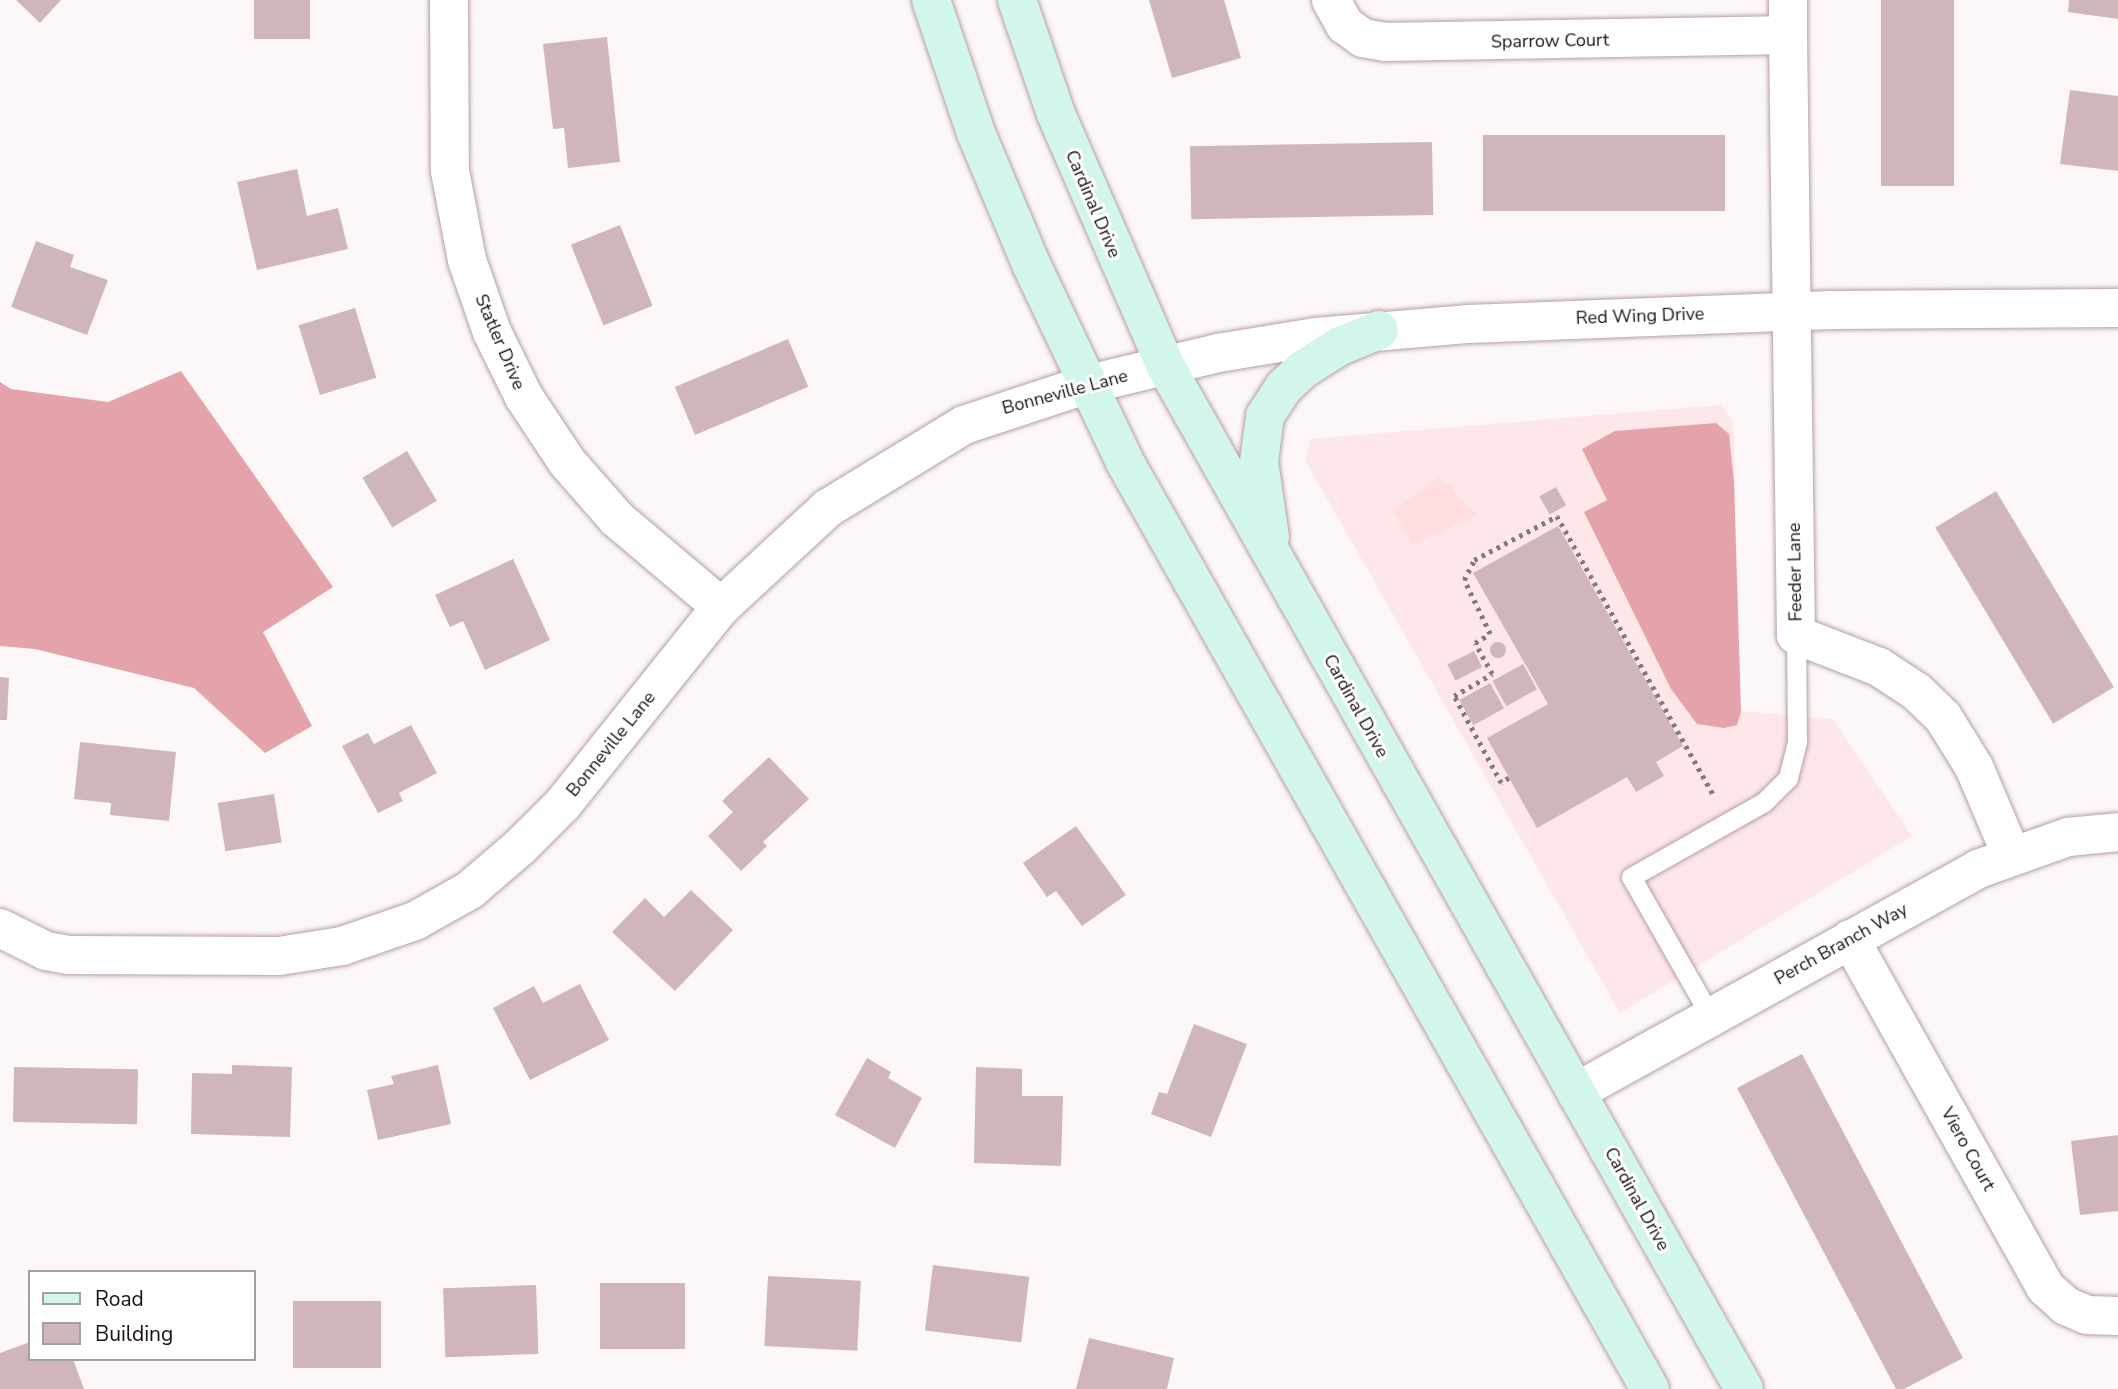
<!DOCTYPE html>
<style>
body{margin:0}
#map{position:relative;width:2118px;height:1389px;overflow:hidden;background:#fdf7f8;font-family:"Nunito Sans",sans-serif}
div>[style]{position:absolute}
.built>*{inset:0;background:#fde7e9}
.green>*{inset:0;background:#ffdde0}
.forest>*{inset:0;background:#e4a3ab}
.building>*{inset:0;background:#d0b6b9;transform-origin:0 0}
.round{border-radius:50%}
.path>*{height:4.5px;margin-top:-2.25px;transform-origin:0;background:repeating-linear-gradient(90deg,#817a7b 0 3.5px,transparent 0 8.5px)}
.roads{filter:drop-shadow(0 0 2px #b79ea1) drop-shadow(0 0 2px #b79ea1)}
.lane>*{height:19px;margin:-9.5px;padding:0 9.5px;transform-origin:9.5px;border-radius:9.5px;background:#fff}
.street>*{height:38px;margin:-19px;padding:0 19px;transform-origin:19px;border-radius:19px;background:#fff}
.secondary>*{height:38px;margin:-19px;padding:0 19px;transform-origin:19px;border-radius:19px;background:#d2f5ed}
span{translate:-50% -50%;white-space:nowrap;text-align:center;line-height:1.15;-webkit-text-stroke:6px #fff;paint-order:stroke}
.street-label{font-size:18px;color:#1b1213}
.legend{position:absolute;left:28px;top:1270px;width:228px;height:91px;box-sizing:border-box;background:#fff;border:2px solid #a4a0a1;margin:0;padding:9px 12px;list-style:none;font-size:21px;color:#1b1213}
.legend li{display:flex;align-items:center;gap:14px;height:35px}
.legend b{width:35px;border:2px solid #a4a0a1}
</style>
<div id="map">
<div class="built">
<div style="clip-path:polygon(1721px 405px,1733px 421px,1741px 711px,1833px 719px,1912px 836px,1620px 1013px,1305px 460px,1310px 439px)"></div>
</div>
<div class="green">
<div style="clip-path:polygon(1439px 477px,1447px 486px,1453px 485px,1453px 492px,1478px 515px,1412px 544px,1393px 511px)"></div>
</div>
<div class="forest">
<div style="clip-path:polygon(181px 371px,333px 587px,263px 632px,312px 726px,265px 753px,194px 688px,35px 649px,0 646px,0 382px,11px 389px,108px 402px)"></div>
<div style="clip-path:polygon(1716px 423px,1729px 434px,1734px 482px,1741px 712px,1737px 725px,1724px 728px,1697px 724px,1671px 689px,1584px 512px,1607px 500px,1582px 449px,1615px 431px)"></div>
</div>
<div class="building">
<div style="clip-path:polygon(16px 0,61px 0,40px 23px)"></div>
<div style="left:254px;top:0;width:56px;height:39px"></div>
<div style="clip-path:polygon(1149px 0,1224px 0,1241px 58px,1172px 78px)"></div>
<div style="left:1881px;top:0;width:73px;height:186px"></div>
<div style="clip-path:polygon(2069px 0,2118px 0,2118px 19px,2068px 12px)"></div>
<div style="clip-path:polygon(607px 37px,620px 162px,568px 168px,564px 128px,553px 129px,543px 44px)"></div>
<div style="clip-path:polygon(2070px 90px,2118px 96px,2118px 171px,2060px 164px)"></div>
<div style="left:1725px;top:135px;width:76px;height:242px;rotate:90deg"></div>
<div style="left:1432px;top:142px;width:73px;height:242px;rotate:89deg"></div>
<div style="clip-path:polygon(297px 169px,307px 216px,338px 208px,348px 249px,257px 270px,237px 182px)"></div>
<div style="left:620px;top:225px;width:87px;height:53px;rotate:68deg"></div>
<div style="clip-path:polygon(36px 241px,74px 255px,70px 267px,108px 280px,87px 335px,11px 307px)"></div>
<div style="left:355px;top:308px;width:73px;height:59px;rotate:73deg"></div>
<div style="left:788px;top:339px;width:52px;height:123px;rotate:67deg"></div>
<div style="left:407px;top:451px;width:58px;height:52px;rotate:59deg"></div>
<div style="left:1556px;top:487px;width:21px;height:19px;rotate:61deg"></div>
<div style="left:1996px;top:491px;width:229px;height:71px;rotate:59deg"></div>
<div style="clip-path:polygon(1558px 526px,1683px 746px,1656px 762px,1664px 776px,1636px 792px,1627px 777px,1537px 828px,1487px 738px,1548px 704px,1473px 573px)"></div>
<div style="clip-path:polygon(513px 559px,550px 640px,485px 670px,463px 621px,450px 627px,435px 595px)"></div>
<div class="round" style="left:1490px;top:642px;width:16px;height:16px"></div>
<div style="left:1474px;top:651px;width:18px;height:30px;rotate:63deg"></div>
<div style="left:1523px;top:664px;width:29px;height:35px;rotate:61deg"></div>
<div style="clip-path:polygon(0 677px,9px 678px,7px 720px,0 720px)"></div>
<div style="left:1490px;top:683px;width:29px;height:35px;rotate:61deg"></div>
<div style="clip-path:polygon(411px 725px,437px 773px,399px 793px,403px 801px,378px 813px,342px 746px,368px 733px,374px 744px)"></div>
<div style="clip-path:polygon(80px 742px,176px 752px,169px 821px,110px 815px,111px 803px,74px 799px)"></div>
<div style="clip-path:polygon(769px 757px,809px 799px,763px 842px,767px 846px,741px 871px,708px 836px,733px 812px,722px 801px)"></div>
<div style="left:274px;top:794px;width:49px;height:57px;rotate:81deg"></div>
<div style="clip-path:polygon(1076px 826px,1126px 895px,1082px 926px,1056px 891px,1047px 897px,1023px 863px)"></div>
<div style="clip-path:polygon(691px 890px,733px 930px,675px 991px,612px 932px,645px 898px,664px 917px)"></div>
<div style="clip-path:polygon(580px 984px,609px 1040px,530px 1080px,493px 1008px,534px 986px,543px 1003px)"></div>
<div style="clip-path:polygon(1194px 1024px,1247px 1044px,1211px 1137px,1151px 1114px,1159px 1092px,1167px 1094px)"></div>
<div style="clip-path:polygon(1802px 1054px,1963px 1358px,1904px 1389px,1896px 1389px,1737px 1088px)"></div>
<div style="clip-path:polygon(867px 1058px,891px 1072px,888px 1078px,922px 1098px,895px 1148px,835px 1115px)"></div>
<div style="clip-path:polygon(232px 1065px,292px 1067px,290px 1137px,191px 1134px,192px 1073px,232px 1074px)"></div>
<div style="clip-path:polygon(438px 1065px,451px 1124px,378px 1140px,367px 1090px,394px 1084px,391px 1076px)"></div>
<div style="left:14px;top:1067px;width:124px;height:55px;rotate:1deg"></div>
<div style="clip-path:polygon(976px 1067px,1022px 1069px,1022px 1096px,1063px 1096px,1061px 1166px,974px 1163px)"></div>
<div style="clip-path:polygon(2118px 1135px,2118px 1211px,2080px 1215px,2071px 1141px)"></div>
<div style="left:933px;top:1265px;width:97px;height:66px;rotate:7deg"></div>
<div style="left:768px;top:1276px;width:93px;height:70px;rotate:3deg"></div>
<div style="left:600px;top:1283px;width:85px;height:66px"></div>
<div style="left:536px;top:1285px;width:69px;height:93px;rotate:88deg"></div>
<div style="left:293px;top:1301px;width:88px;height:67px"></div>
<div style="clip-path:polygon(1089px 1338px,1174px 1358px,1167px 1389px,1076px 1389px)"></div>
<div style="clip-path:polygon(30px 1342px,30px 1359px,73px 1359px,84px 1389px,0 1389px,0 1353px)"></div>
</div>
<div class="path">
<div style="left:1509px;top:778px;width:9px;rotate:148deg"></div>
<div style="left:1501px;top:783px;width:99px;rotate:-118.4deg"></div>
<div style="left:1454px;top:696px;width:44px;rotate:-30.1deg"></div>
<div style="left:1492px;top:674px;width:35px;rotate:-119deg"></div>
<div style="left:1475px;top:643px;width:17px;rotate:-31deg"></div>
<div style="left:1490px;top:634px;width:60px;rotate:-115.7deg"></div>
<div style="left:1464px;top:580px;width:22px;rotate:-63deg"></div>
<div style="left:1474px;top:560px;width:94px;rotate:-27.9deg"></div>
<div style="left:1557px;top:516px;width:321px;rotate:60.7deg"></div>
</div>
<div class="roads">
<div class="lane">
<div style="left:1711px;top:1017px;width:161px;rotate:-119.7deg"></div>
<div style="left:1631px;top:877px;width:153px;rotate:-29.4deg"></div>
<div style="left:1764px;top:802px;width:34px;rotate:-45deg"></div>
<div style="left:1788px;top:778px;width:37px;rotate:-76deg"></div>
<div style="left:1797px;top:742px;width:107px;rotate:-90.5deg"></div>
</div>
<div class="street">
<div style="left:449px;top:0;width:171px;rotate:89.7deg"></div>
<div style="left:450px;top:171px;width:91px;rotate:79.2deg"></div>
<div style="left:467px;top:260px;width:76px;rotate:70.9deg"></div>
<div style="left:492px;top:332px;width:72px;rotate:63.8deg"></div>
<div style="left:524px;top:397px;width:78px;rotate:56.5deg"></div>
<div style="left:567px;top:462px;width:76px;rotate:48.7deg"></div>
<div style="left:617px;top:519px;width:136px;rotate:40.2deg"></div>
<div style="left:1331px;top:0;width:29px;rotate:61deg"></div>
<div style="left:1345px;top:25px;width:22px;rotate:36deg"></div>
<div style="left:1363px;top:38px;width:23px;rotate:10deg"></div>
<div style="left:1386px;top:42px;width:402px;rotate:-1deg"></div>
<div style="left:1788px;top:35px;width:35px;rotate:-90deg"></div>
<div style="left:1788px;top:35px;width:600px;rotate:89.24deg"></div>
<div style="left:1796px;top:635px;width:89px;rotate:21.1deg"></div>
<div style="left:1879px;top:667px;width:45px;rotate:33.3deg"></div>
<div style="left:1917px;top:692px;width:36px;rotate:44deg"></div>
<div style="left:1943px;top:717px;width:59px;rotate:58.2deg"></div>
<div style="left:1974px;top:767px;width:95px;rotate:67deg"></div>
<div style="left:0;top:928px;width:51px;rotate:26.6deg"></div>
<div style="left:46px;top:951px;width:22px;rotate:10deg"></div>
<div style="left:68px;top:955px;width:211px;rotate:0.3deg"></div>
<div style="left:279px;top:956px;width:64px;rotate:-9deg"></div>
<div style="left:342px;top:946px;width:77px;rotate:-18.9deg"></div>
<div style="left:415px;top:921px;width:63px;rotate:-29.4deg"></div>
<div style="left:470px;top:890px;width:66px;rotate:-40.7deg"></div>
<div style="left:520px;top:847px;width:61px;rotate:-45deg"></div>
<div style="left:563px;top:804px;width:253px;rotate:-51.3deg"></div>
<div style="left:721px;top:607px;width:146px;rotate:-42.8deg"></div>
<div style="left:828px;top:508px;width:159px;rotate:-31.4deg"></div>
<div style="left:964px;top:425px;width:127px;rotate:-18.3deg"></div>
<div style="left:1085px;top:385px;width:137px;rotate:-13.5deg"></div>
<div style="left:1218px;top:353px;width:99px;rotate:-9.3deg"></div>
<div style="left:1316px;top:337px;width:154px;rotate:-4.9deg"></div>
<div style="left:1469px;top:324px;width:363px;rotate:-2.2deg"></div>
<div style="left:1832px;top:310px;width:286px;rotate:-0.4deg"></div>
<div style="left:1850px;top:939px;width:400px;rotate:60.7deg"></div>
<div style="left:2046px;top:1288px;width:27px;rotate:42deg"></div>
<div style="left:2066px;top:1306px;width:23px;rotate:23deg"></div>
<div style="left:2087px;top:1315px;width:31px;rotate:2deg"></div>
<div style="left:1576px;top:1092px;width:460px;rotate:-29deg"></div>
<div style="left:1978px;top:869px;width:96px;rotate:-19.6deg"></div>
<div style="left:2068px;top:837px;width:50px;rotate:-5.7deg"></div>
</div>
<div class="secondary">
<div style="left:931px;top:0;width:140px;rotate:71.3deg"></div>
<div style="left:976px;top:133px;width:142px;rotate:67.2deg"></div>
<div style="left:1031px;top:264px;width:221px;rotate:64.6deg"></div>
<div style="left:1126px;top:464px;width:1063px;rotate:60.47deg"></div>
<div style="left:1017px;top:0;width:120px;rotate:71.1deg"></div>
<div style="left:1056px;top:114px;width:274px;rotate:66.5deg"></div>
<div style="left:1165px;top:365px;width:1176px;rotate:60.51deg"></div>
<div style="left:1270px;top:537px;width:76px;rotate:-98.3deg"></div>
<div style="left:1259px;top:462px;width:46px;rotate:-82.6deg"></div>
<div style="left:1265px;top:416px;width:35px;rotate:-57deg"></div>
<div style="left:1284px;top:387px;width:25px;rotate:-43deg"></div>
<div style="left:1302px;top:370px;width:45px;rotate:-32.3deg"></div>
<div style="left:1340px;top:346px;width:42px;rotate:-22.3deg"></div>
</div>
</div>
<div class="street-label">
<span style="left:1550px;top:41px;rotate:-1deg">Sparrow Court</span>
<span style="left:1093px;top:204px;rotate:67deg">Cardinal Drive</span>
<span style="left:1640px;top:316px;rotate:-2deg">Red Wing Drive</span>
<span style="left:500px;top:342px;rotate:67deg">Statler Drive</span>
<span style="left:1065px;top:392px;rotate:-15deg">Bonneville Lane</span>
<span style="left:1795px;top:572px;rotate:-91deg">Feeder Lane</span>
<span style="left:1356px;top:706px;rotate:61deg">Cardinal Drive</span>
<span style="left:611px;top:744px;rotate:-51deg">Bonneville Lane</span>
<span style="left:1841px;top:944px;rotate:-29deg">Perch Branch Way</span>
<span style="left:1968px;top:1149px;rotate:61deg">Viero Court</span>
<span style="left:1637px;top:1199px;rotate:61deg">Cardinal Drive</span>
</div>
<ul class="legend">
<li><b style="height:9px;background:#d2f5ed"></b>Road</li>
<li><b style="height:19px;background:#d0b6b9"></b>Building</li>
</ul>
</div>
